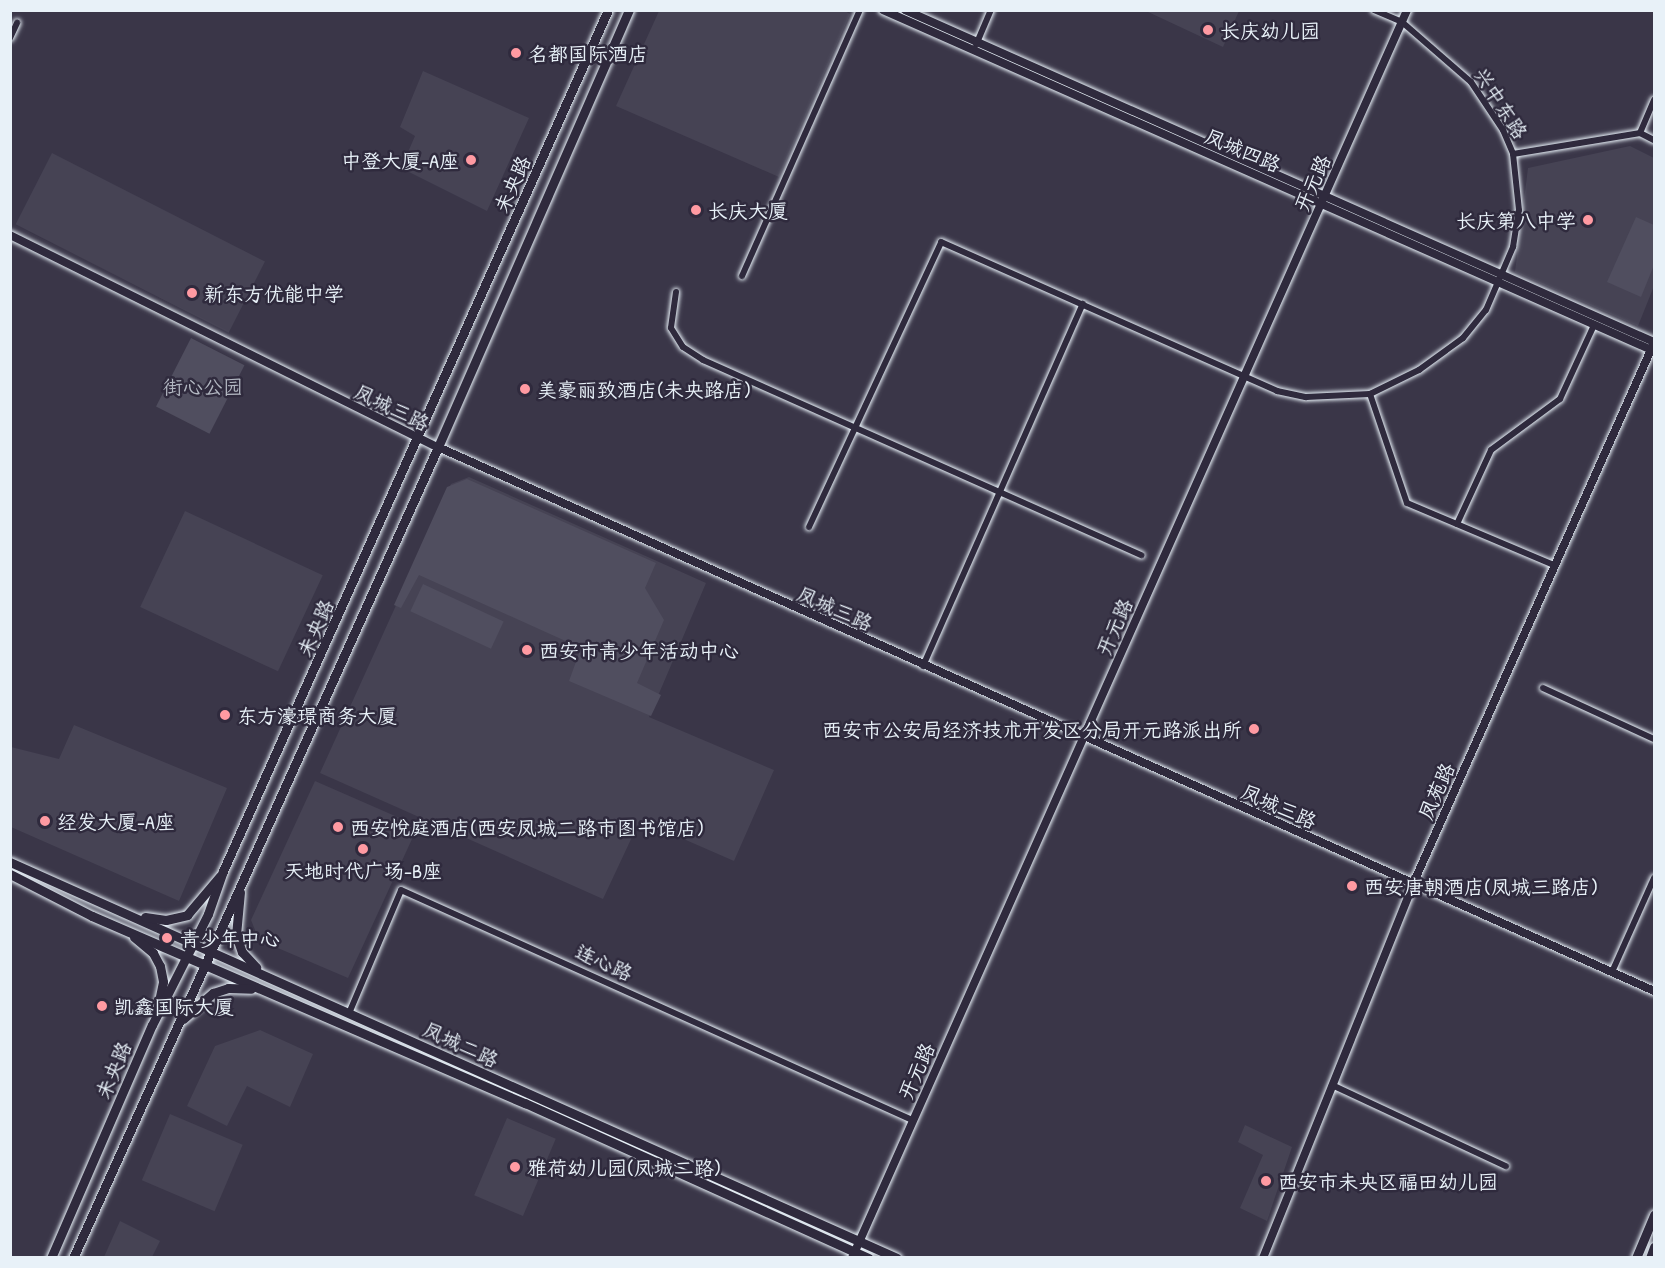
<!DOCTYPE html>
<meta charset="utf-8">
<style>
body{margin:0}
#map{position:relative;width:1665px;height:1268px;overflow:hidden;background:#3a3648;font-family:"Patrick Hand","LXGW WenKai TC",sans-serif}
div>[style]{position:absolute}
.built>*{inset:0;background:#464354;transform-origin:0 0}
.green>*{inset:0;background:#504e5f;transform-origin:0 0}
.roads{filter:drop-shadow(0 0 2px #e8f1f8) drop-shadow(0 0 2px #e8f1f8)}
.minor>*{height:6px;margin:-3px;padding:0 3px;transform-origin:3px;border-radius:3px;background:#2f2a3d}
.tertiary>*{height:8px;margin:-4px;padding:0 4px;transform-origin:4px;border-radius:4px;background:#2f2a3d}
.secondary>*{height:9px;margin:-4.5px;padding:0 4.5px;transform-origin:4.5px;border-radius:4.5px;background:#2f2a3d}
.primary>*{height:9px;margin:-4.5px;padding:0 4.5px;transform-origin:4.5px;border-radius:4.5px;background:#2f2a3d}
.dots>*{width:16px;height:16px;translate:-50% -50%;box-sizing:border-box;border:3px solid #2f2a3d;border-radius:50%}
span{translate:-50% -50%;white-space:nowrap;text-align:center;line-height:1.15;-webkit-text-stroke:5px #2f2a3d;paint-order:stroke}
.poi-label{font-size:20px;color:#e8f1f8}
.left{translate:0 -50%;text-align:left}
.right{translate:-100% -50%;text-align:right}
.street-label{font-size:20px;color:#e8f1f8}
.park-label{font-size:20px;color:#b3b8c2}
.frame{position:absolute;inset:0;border:12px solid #e8f1f8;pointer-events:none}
</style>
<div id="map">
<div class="built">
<div style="clip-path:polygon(843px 10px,850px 14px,779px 177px,616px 106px,659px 11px)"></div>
<div style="clip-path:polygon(1146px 11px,1239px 11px,1223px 47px)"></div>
<div style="clip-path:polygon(423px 71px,529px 118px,487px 211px,401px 168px,415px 136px,400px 127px)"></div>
<div style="clip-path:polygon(1630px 146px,1654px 158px,1654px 286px,1638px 326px,1515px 272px,1528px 168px)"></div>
<div style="left:52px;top:153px;width:239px;height:80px;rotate:27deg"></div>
<div style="clip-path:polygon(469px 477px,706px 583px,649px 717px,774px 770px,734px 861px,640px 820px,603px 899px,320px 773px,451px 484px)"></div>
<div style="left:185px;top:511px;width:152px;height:106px;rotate:25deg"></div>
<div style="clip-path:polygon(74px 725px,227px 788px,179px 901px,11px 827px,11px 747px,59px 759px)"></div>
<div style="clip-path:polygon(315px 781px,418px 826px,348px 978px,259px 940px,251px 920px)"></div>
<div style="clip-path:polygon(260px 1030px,313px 1054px,290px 1107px,247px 1086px,227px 1126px,187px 1106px,215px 1046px)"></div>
<div style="left:170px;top:1114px;width:79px;height:72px;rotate:23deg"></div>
<div style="left:507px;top:1118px;width:53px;height:84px;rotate:23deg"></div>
<div style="clip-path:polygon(1245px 1125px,1292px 1147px,1267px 1221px,1240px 1208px,1263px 1155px,1238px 1142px)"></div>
<div style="clip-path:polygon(120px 1221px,160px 1241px,152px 1257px,104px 1257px)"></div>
</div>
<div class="green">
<div style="clip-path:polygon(1636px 217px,1654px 225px,1654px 265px,1641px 297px,1607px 282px)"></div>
<div style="left:191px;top:338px;width:60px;height:77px;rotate:27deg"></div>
<div style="clip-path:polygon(467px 479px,656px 563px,645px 588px,664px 620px,637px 683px,661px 695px,651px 716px,569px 681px,581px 648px,419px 575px,401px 608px,394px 605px,447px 487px)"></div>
<div style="left:423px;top:584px;width:89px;height:30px;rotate:25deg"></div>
</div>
<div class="roads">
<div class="minor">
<div style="left:1374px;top:10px;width:30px;rotate:23deg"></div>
<div style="left:1402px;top:22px;width:91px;rotate:41deg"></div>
<div style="left:1471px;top:82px;width:58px;rotate:56.3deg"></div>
<div style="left:1503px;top:130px;width:26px;rotate:67deg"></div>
<div style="left:1513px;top:154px;width:129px;rotate:-9.4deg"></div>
<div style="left:1640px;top:133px;width:16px;rotate:27deg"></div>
<div style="left:10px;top:38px;width:17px;rotate:-65deg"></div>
<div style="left:976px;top:45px;width:38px;rotate:-67deg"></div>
<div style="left:1640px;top:133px;width:36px;rotate:-67deg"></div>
<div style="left:742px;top:276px;width:291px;rotate:-66.1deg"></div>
<div style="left:676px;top:292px;width:36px;rotate:98deg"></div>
<div style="left:671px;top:328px;width:22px;rotate:58deg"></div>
<div style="left:683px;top:347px;width:24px;rotate:33deg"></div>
<div style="left:703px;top:360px;width:480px;rotate:24deg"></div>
<div style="left:1370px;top:394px;width:115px;rotate:71.3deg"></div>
<div style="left:1407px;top:503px;width:160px;rotate:22.9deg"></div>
<div style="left:1457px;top:524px;width:81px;rotate:-65.3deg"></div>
<div style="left:1491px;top:450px;width:86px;rotate:-36.5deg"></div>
<div style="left:1560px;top:399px;width:81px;rotate:-65.3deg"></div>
<div style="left:809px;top:527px;width:314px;rotate:-65.1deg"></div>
<div style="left:941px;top:242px;width:368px;rotate:23.9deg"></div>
<div style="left:1277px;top:391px;width:30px;rotate:12deg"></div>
<div style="left:1306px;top:397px;width:64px;rotate:-2.7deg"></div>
<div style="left:1370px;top:394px;width:55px;rotate:-26.1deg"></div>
<div style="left:1419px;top:370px;width:54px;rotate:-36deg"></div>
<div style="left:1463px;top:338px;width:36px;rotate:-51deg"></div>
<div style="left:1486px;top:310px;width:69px;rotate:-66.8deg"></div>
<div style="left:1513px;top:247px;width:37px;rotate:-81deg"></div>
<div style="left:1519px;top:210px;width:56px;rotate:-96.1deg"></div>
<div style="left:923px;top:666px;width:396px;rotate:-66.2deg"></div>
<div style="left:1543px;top:688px;width:122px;rotate:24.7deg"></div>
<div style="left:1612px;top:972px;width:103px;rotate:-65.9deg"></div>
<div style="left:350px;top:1011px;width:131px;rotate:-67.1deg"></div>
<div style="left:401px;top:890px;width:560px;rotate:24.23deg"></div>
<div style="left:1332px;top:1085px;width:192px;rotate:25deg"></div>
</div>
<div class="tertiary">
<div style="left:883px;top:10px;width:843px;rotate:23.86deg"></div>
<div style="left:905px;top:10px;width:819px;rotate:23.91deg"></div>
<div style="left:10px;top:235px;width:478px;rotate:26.4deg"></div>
<div style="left:438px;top:447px;width:1332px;rotate:24.1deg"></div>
<div style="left:852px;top:1258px;width:1366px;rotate:-66.02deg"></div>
<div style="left:1263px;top:1258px;width:403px;rotate:-68.1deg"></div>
<div style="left:1413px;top:884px;width:592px;rotate:-65.99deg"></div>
</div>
<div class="secondary">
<div style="left:10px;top:862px;width:971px;rotate:24.06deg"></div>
<div style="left:10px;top:874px;width:92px;rotate:27.1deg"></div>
<div style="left:92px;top:916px;width:472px;rotate:23.4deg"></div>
<div style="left:525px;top:1103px;width:377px;rotate:24.3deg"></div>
<div style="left:240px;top:892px;width:43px;rotate:95.3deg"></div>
<div style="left:236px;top:935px;width:18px;rotate:71deg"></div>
<div style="left:242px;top:952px;width:21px;rotate:47deg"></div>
<div style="left:145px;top:917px;width:21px;rotate:8deg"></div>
<div style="left:166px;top:920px;width:22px;rotate:-13deg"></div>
<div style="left:187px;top:915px;width:51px;rotate:-49.8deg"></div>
<div style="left:134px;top:937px;width:25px;rotate:40deg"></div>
<div style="left:153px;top:953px;width:15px;rotate:62deg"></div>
<div style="left:160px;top:966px;width:16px;rotate:79deg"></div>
<div style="left:163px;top:982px;width:29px;rotate:102deg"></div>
<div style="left:183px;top:1019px;width:40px;rotate:-41deg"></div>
<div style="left:213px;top:993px;width:16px;rotate:-18deg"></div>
<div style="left:228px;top:988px;width:23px;rotate:2deg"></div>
<div style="left:1636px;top:1258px;width:47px;rotate:-67.3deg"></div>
<div style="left:1650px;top:1258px;width:12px;rotate:-70deg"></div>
</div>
<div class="primary">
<div style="left:51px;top:1258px;width:254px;rotate:-66.6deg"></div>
<div style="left:152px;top:1025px;width:124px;rotate:-63.2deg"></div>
<div style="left:208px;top:914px;width:46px;rotate:-70.8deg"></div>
<div style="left:223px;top:871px;width:943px;rotate:-65.91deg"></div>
<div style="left:73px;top:1258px;width:889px;rotate:-65.77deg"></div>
<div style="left:438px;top:447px;width:477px;rotate:-66.4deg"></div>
</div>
</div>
<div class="dots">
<div style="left:1208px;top:30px;background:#ff9aa2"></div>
<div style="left:516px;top:53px;background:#ff9aa2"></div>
<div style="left:471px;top:160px;background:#ff9aa2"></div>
<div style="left:696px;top:210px;background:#ff9aa2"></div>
<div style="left:1588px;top:220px;background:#ff9aa2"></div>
<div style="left:192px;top:293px;background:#ff9aa2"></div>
<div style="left:525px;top:389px;background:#ff9aa2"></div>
<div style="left:527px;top:650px;background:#ff9aa2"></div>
<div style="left:225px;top:715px;background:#ff9aa2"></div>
<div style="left:1254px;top:729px;background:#ff9aa2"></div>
<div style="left:45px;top:821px;background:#ff9aa2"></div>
<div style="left:338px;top:827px;background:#ff9aa2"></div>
<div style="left:363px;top:849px;background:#ff9aa2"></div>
<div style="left:1352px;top:886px;background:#ff9aa2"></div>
<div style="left:167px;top:938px;background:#ff9aa2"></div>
<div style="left:102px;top:1006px;background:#ff9aa2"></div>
<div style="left:515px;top:1167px;background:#ff9aa2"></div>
<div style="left:1266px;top:1181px;background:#ff9aa2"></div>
</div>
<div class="poi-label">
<span class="left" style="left:1220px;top:30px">长庆幼儿园</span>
<span class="left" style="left:528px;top:53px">名都国际酒店</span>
<span class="right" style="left:459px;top:160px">中登大厦-A座</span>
<span class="left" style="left:708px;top:210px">长庆大厦</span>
<span class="right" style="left:1576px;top:220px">长庆第八中学</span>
<span class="left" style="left:204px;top:293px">新东方优能中学</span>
<span class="left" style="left:537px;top:389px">美豪丽致酒店(未央路店)</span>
<span class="left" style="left:539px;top:650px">西安市青少年活动中心</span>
<span class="left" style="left:237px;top:715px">东方濠璟商务大厦</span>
<span class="right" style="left:1242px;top:729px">西安市公安局经济技术开发区分局开元路派出所</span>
<span class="left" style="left:57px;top:821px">经发大厦-A座</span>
<span class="left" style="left:350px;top:827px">西安悦庭酒店(西安凤城二路市图书馆店)</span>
<span style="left:363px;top:870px">天地时代广场-B座</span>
<span class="left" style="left:1364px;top:886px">西安唐朝酒店(凤城三路店)</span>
<span class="left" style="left:180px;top:938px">青少年中心</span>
<span class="left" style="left:114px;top:1006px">凯鑫国际大厦</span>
<span class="left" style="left:527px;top:1167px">雅荷幼儿园(凤城二路)</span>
<span class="left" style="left:1278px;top:1181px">西安市未央区福田幼儿园</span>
</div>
<div class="street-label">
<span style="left:1501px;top:103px;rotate:57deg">兴中东路</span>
<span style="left:1243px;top:150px;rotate:23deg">凤城四路</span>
<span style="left:1312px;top:183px;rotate:-66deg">开元路</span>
<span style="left:512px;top:184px;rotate:-66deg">未央路</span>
<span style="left:392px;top:407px;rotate:26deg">凤城三路</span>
<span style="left:835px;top:608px;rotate:24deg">凤城三路</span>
<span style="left:1114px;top:627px;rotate:-66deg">开元路</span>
<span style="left:315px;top:628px;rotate:-66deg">未央路</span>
<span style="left:1436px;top:791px;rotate:-66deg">凤苑路</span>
<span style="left:1279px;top:806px;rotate:24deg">凤城三路</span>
<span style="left:604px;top:962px;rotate:24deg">连心路</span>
<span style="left:461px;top:1044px;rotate:25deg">凤城二路</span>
<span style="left:113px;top:1070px;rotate:-67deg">未央路</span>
<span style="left:916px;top:1071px;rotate:-66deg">开元路</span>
</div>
<div class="park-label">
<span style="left:203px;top:386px">街心公园</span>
</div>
<div class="frame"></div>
</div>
